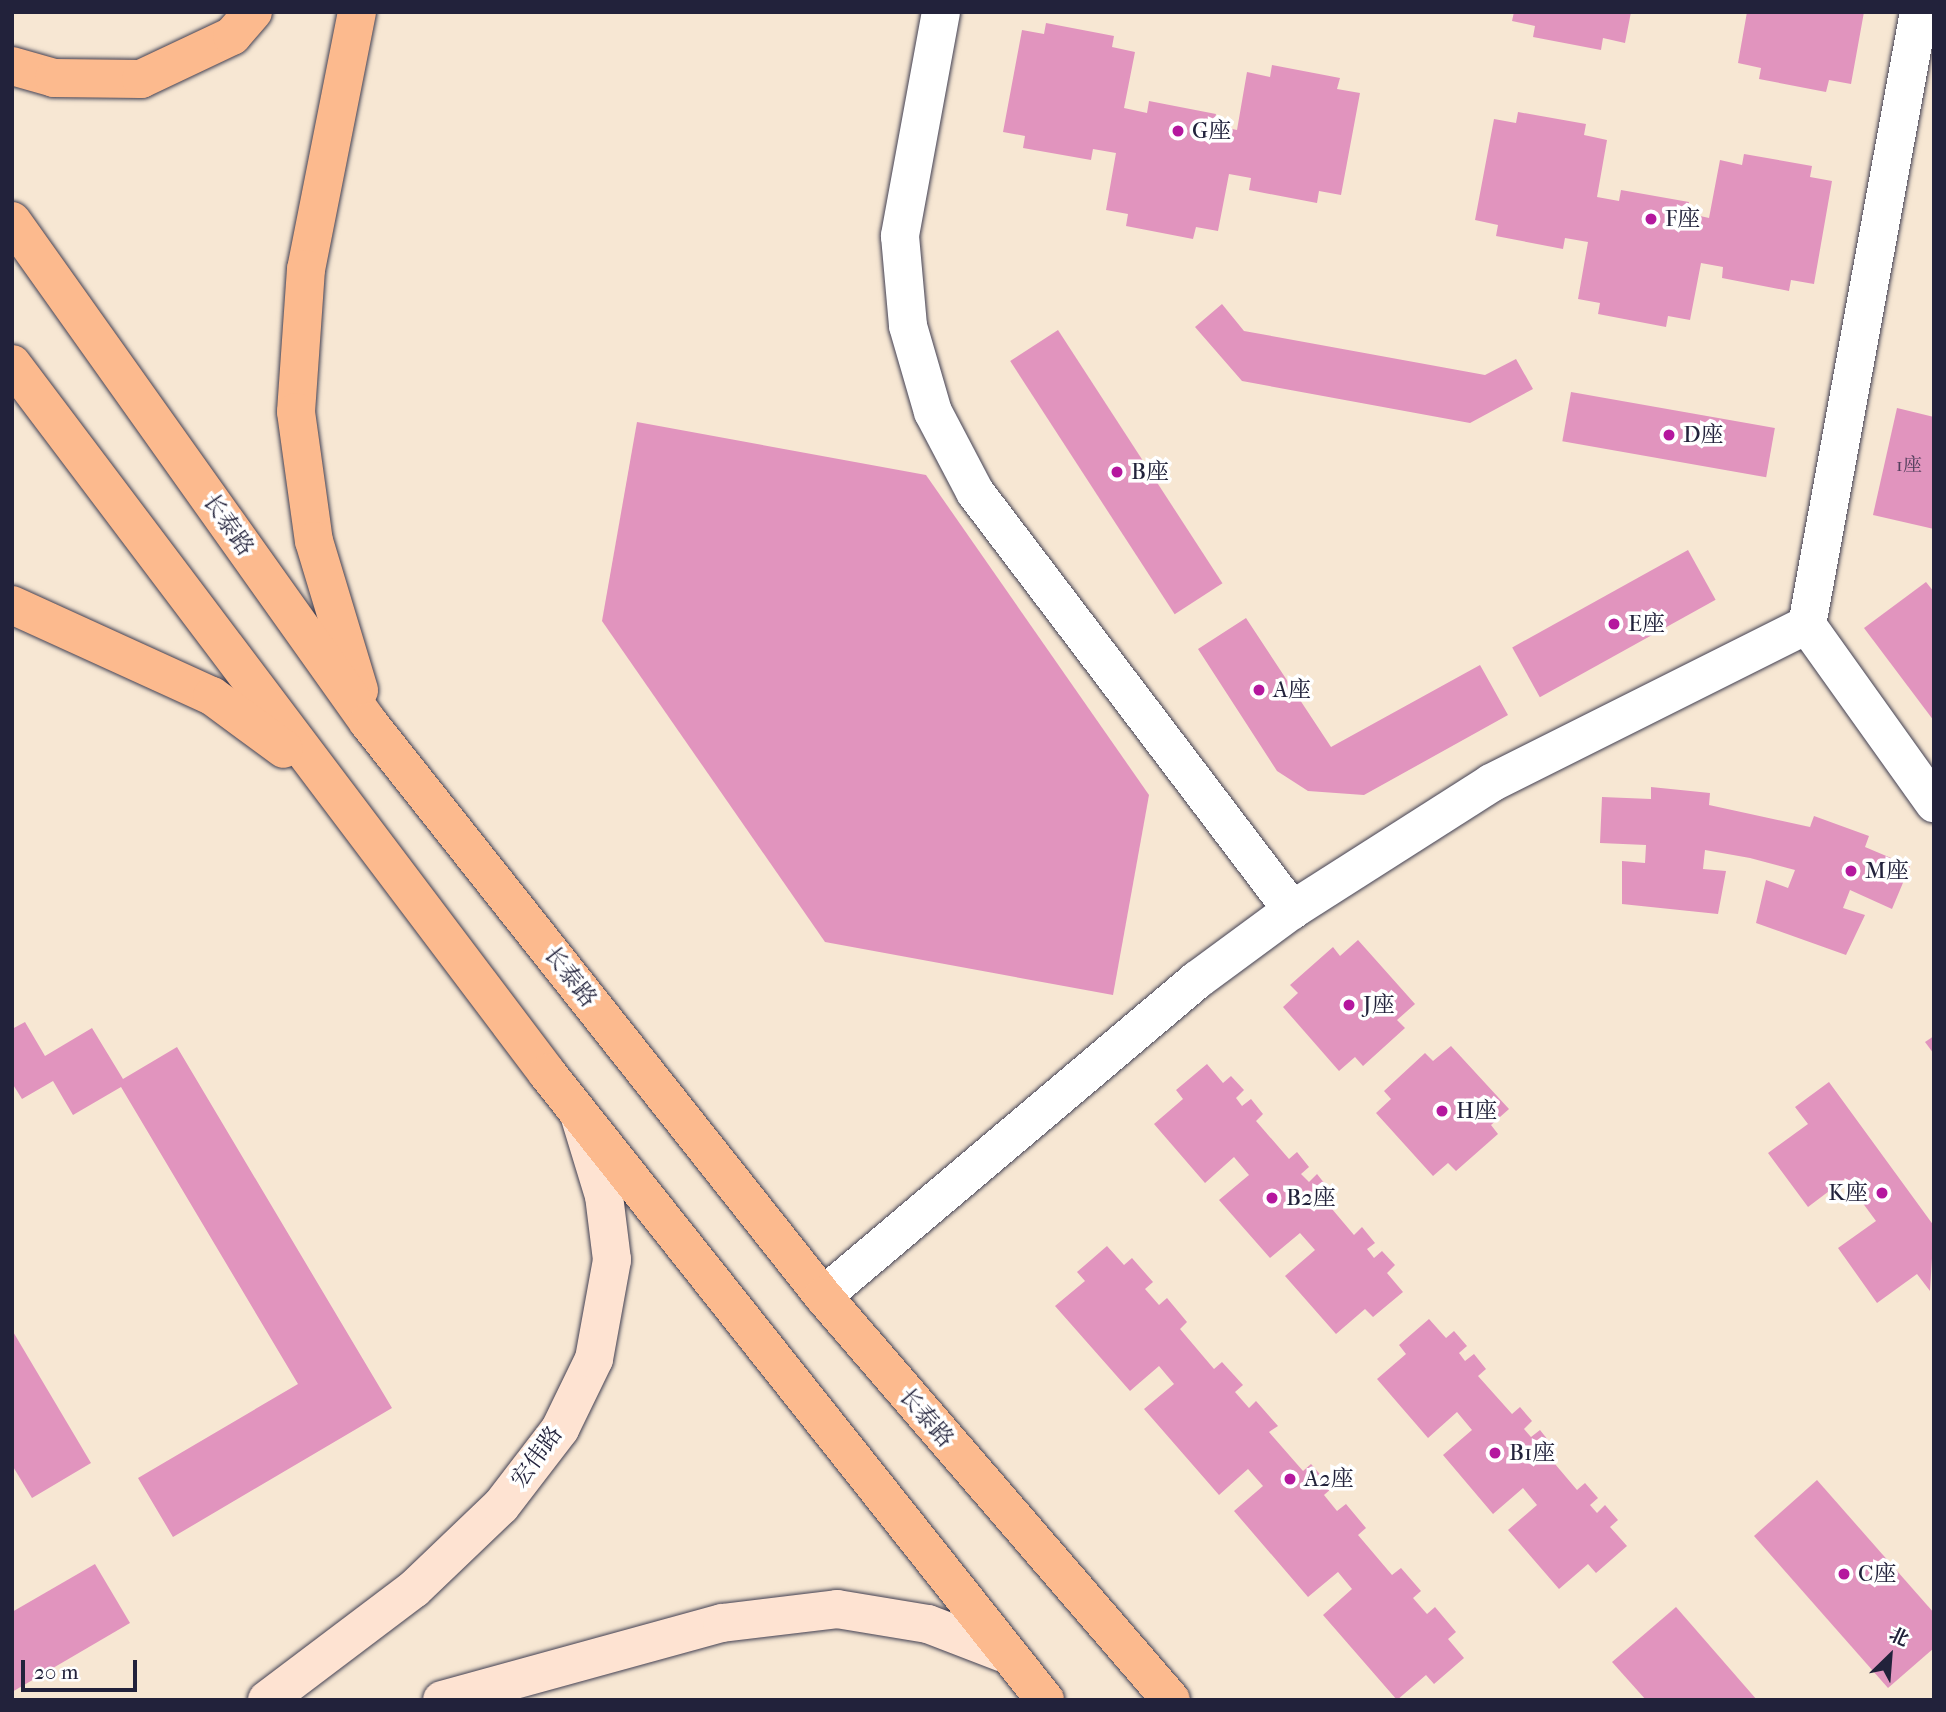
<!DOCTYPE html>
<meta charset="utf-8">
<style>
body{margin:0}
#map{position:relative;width:1946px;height:1712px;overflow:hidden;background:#f7e7d3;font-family:"IM FELL French Canon","Noto Serif SC",serif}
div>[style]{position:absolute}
.building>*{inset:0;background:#e194be;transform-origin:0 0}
.roads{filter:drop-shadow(0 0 2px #424052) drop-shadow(0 0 2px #424052)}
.street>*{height:38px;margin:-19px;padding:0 19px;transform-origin:19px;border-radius:19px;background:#fff}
.secondary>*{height:38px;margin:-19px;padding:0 19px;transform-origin:19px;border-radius:19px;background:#fee3d2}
.highway>*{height:38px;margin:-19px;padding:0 19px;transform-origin:19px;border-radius:19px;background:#fcba8e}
.dots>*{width:19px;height:19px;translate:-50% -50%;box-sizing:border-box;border:4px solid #fff;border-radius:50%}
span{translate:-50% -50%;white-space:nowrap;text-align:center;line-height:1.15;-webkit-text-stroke:7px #fff;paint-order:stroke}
.number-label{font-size:19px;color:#523e5c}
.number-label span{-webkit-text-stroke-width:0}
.poi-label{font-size:23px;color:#22223b}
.left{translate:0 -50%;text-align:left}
.right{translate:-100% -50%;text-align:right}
.street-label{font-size:23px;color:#22223b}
.frame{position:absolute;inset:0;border:14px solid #22223b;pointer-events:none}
.north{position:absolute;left:1855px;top:1621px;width:70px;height:70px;-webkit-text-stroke:5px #fff;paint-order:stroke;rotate:25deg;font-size:19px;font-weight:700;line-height:28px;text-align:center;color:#22223b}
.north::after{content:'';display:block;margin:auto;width:24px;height:32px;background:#22223b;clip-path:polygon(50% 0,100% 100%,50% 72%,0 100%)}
.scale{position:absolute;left:21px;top:1660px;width:116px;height:32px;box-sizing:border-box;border:4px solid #22223b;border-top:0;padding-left:9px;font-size:21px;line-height:24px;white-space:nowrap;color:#22223b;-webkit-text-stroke:5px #fff;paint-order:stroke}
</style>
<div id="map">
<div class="building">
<div style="clip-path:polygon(1514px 12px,1631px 12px,1625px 43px,1603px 38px,1601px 50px,1533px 37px,1535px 26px,1512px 21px)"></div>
<div style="clip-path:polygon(1747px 12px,1864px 12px,1851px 84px,1829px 80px,1826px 92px,1759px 79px,1761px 68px,1738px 63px)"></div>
<div style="clip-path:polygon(1046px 23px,1114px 36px,1112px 47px,1135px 52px,1124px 108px,1147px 113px,1149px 101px,1216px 114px,1214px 125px,1237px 130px,1247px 72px,1270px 77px,1272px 65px,1340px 78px,1337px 89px,1360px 93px,1341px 195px,1319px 191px,1317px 203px,1249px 190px,1251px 178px,1229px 174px,1218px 231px,1196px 227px,1193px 239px,1126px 226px,1128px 214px,1106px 210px,1116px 153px,1093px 149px,1091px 160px,1023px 148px,1025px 136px,1003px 132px,1022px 30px,1044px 34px)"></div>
<div style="clip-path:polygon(1518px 112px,1586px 124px,1584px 135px,1607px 140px,1597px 197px,1619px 201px,1621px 190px,1689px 202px,1687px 213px,1709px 218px,1720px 160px,1742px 165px,1744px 154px,1812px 166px,1810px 177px,1832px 181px,1814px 284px,1791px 280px,1789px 291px,1722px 278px,1723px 267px,1701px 263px,1690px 320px,1668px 316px,1666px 327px,1598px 314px,1600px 303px,1578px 299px,1588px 242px,1565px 238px,1563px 249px,1496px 236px,1498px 225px,1475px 220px,1494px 119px,1516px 123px)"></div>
<div style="clip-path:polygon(1222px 304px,1244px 331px,1485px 375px,1516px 359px,1533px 389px,1470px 423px,1242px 381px,1195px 327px)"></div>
<div style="left:1058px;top:330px;width:302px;height:57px;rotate:57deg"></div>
<div style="left:1571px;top:392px;width:207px;height:50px;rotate:10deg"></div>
<div style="clip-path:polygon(1897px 408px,1934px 417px,1934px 529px,1873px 515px)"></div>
<div style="clip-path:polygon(637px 422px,926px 475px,1149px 795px,1113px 995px,825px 942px,602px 621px)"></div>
<div style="left:1688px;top:550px;width:57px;height:201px;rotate:61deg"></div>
<div style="clip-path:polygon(1926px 582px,1934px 592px,1934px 721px,1864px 628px)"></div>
<div style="clip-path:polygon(1246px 618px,1331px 747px,1480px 665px,1508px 715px,1364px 795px,1308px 791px,1277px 771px,1198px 649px)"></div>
<div style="clip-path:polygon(1651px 787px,1710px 793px,1709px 805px,1810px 827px,1814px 816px,1869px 836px,1865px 847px,1910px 866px,1892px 909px,1850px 890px,1843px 908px,1865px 915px,1846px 955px,1756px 923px,1766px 880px,1788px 888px,1795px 870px,1750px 858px,1705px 850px,1703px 869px,1726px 871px,1718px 914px,1622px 904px,1622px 861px,1645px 863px,1646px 845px,1600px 843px,1602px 797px,1651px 799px)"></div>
<div style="clip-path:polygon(1358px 940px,1415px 1004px,1397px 1020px,1405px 1028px,1363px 1066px,1355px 1057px,1339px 1071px,1283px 1007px,1298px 993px,1290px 985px,1333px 947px,1340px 956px)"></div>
<div style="clip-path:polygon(25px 1022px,45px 1056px,92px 1028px,123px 1079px,177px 1047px,392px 1408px,173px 1537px,138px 1478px,298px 1384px,121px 1087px,73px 1115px,53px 1081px,22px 1099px,12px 1083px,12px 1029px)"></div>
<div style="clip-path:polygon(1934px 1036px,1934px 1054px,1925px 1042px)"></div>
<div style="clip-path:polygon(1451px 1046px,1509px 1109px,1491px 1125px,1498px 1134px,1456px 1171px,1448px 1163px,1433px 1176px,1376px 1113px,1391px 1099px,1384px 1091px,1425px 1053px,1433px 1061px)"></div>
<div style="clip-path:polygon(1207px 1064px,1223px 1083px,1231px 1076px,1244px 1090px,1236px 1098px,1242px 1106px,1251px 1099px,1263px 1114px,1256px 1121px,1289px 1159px,1297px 1152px,1309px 1167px,1301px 1174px,1309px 1182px,1317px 1174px,1329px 1189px,1321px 1196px,1354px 1235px,1362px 1227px,1375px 1243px,1367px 1249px,1374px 1258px,1382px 1251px,1395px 1265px,1387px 1273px,1403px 1292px,1373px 1317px,1365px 1309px,1336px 1334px,1285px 1276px,1315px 1250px,1300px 1233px,1270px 1258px,1219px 1200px,1249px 1175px,1234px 1157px,1205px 1183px,1154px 1124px,1183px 1099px,1176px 1090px)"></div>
<div style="clip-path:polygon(1829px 1082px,1934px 1226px,1930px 1291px,1917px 1274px,1877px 1303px,1838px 1248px,1876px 1221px,1845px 1179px,1808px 1207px,1768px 1153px,1808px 1124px,1795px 1107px)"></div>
<div style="clip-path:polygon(1107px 1246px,1124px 1265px,1132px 1258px,1153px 1282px,1145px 1289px,1159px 1305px,1167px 1298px,1187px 1322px,1180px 1329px,1214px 1369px,1222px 1362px,1243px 1385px,1235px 1392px,1249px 1408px,1256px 1401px,1278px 1426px,1269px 1432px,1303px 1471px,1311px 1464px,1332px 1488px,1324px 1495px,1337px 1511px,1346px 1504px,1366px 1528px,1358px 1535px,1392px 1575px,1401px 1568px,1421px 1591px,1413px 1598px,1427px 1614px,1435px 1607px,1456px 1632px,1448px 1639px,1464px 1658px,1434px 1684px,1426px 1675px,1397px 1700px,1323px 1615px,1352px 1589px,1338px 1572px,1308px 1597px,1234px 1511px,1263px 1486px,1248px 1469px,1219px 1495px,1144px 1409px,1174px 1384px,1159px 1366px,1130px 1391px,1055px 1306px,1085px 1281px,1077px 1272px)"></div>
<div style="clip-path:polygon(1429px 1319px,1446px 1338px,1454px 1331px,1467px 1346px,1459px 1353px,1465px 1361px,1474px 1354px,1486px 1369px,1478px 1376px,1512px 1414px,1520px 1407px,1532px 1421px,1524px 1429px,1531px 1437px,1540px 1430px,1552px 1445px,1544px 1451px,1577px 1490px,1585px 1483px,1598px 1498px,1590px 1505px,1597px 1513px,1605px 1505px,1618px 1520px,1610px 1527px,1627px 1546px,1596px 1573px,1588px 1564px,1559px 1589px,1508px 1530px,1537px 1505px,1523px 1488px,1493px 1514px,1443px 1455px,1472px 1430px,1457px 1412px,1428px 1438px,1377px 1379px,1406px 1354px,1399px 1345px)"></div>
<div style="clip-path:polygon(12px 1330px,91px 1463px,32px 1498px,12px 1465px)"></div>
<div style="clip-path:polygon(1817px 1480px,1934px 1613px,1934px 1648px,1888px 1688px,1754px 1536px)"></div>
<div style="clip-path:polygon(95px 1564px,130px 1623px,12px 1692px,12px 1612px)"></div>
<div style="clip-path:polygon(1676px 1607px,1757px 1700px,1646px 1700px,1612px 1662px)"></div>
</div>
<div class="roads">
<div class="street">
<div style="left:941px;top:12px;width:228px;rotate:100.4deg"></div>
<div style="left:900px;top:236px;width:90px;rotate:84.9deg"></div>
<div style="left:908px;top:326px;width:90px;rotate:73.8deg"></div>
<div style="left:933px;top:412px;width:90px;rotate:62.3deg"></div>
<div style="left:975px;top:492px;width:525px;rotate:52.82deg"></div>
<div style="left:1807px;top:625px;width:623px;rotate:-79.65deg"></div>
<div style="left:823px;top:1296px;width:490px;rotate:-40.2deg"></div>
<div style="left:1197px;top:980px;width:118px;rotate:-36.4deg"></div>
<div style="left:1292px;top:910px;width:236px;rotate:-32.5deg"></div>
<div style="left:1491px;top:783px;width:353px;rotate:-26.6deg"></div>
<div style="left:1807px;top:625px;width:219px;rotate:54.5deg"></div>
</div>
<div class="secondary">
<div style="left:267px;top:1700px;width:184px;rotate:-37.1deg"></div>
<div style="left:414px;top:1589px;width:120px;rotate:-43.7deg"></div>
<div style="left:501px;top:1506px;width:97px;rotate:-52.5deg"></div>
<div style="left:560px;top:1429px;width:78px;rotate:-64.1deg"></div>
<div style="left:594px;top:1359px;width:101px;rotate:-79.7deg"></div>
<div style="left:612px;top:1260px;width:64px;rotate:-97.1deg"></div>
<div style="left:604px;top:1196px;width:86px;rotate:-107deg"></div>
<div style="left:442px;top:1700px;width:290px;rotate:-15.4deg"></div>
<div style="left:722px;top:1623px;width:116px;rotate:-6.9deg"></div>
<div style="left:837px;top:1609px;width:92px;rotate:9.4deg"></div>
<div style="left:928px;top:1624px;width:80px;rotate:21.1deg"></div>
</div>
<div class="highway">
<div style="left:357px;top:12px;width:262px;rotate:101.2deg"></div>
<div style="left:306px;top:269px;width:143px;rotate:94deg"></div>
<div style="left:296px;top:412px;width:130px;rotate:82.1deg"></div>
<div style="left:314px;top:541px;width:156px;rotate:73.2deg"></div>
<div style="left:12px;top:66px;width:44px;rotate:15.9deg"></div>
<div style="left:54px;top:78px;width:87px;rotate:0.7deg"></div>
<div style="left:141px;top:79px;width:101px;rotate:-25.3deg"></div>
<div style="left:232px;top:36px;width:32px;rotate:-49deg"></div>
<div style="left:12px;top:221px;width:615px;rotate:54.6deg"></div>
<div style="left:368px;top:722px;width:732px;rotate:51.6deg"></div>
<div style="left:823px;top:1296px;width:533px;rotate:49.26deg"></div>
<div style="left:12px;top:364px;width:888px;rotate:52.96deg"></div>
<div style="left:547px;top:1073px;width:801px;rotate:51.54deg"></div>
<div style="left:12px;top:605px;width:220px;rotate:24.5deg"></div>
<div style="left:212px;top:696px;width:89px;rotate:36.4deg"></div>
</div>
</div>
<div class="dots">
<div style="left:1178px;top:131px;background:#b5179e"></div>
<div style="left:1651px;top:219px;background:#b5179e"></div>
<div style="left:1669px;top:435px;background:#b5179e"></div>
<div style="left:1117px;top:472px;background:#b5179e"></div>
<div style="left:1614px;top:624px;background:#b5179e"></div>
<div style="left:1259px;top:690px;background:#b5179e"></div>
<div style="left:1851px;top:871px;background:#b5179e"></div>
<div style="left:1349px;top:1005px;background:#b5179e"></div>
<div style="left:1442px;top:1111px;background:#b5179e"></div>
<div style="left:1882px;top:1193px;background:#b5179e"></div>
<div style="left:1272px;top:1198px;background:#b5179e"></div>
<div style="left:1495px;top:1453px;background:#b5179e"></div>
<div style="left:1290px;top:1479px;background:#b5179e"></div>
<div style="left:1844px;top:1574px;background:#b5179e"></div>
</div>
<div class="number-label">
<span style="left:1909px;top:466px">1座</span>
</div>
<div class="poi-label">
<span class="left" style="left:1192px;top:131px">G座</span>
<span class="left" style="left:1665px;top:219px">F座</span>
<span class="left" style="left:1683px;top:435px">D座</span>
<span class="left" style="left:1131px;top:472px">B座</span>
<span class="left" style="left:1628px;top:624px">E座</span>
<span class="left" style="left:1273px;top:690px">A座</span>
<span class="left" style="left:1865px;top:871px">M座</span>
<span class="left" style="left:1363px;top:1005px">J座</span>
<span class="left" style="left:1456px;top:1111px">H座</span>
<span class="right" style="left:1868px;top:1193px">K座</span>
<span class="left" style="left:1286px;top:1198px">B2座</span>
<span class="left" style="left:1509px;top:1453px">B1座</span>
<span class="left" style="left:1304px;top:1479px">A2座</span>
<span class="left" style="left:1858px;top:1574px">C座</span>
</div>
<div class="street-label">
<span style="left:228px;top:525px;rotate:55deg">长泰路</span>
<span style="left:570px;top:977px;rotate:52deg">长泰路</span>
<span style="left:926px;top:1418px;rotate:49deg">长泰路</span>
<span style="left:537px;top:1457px;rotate:-54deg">宏伟路</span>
</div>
<div class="frame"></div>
<div class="north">北</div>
<div class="scale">20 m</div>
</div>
